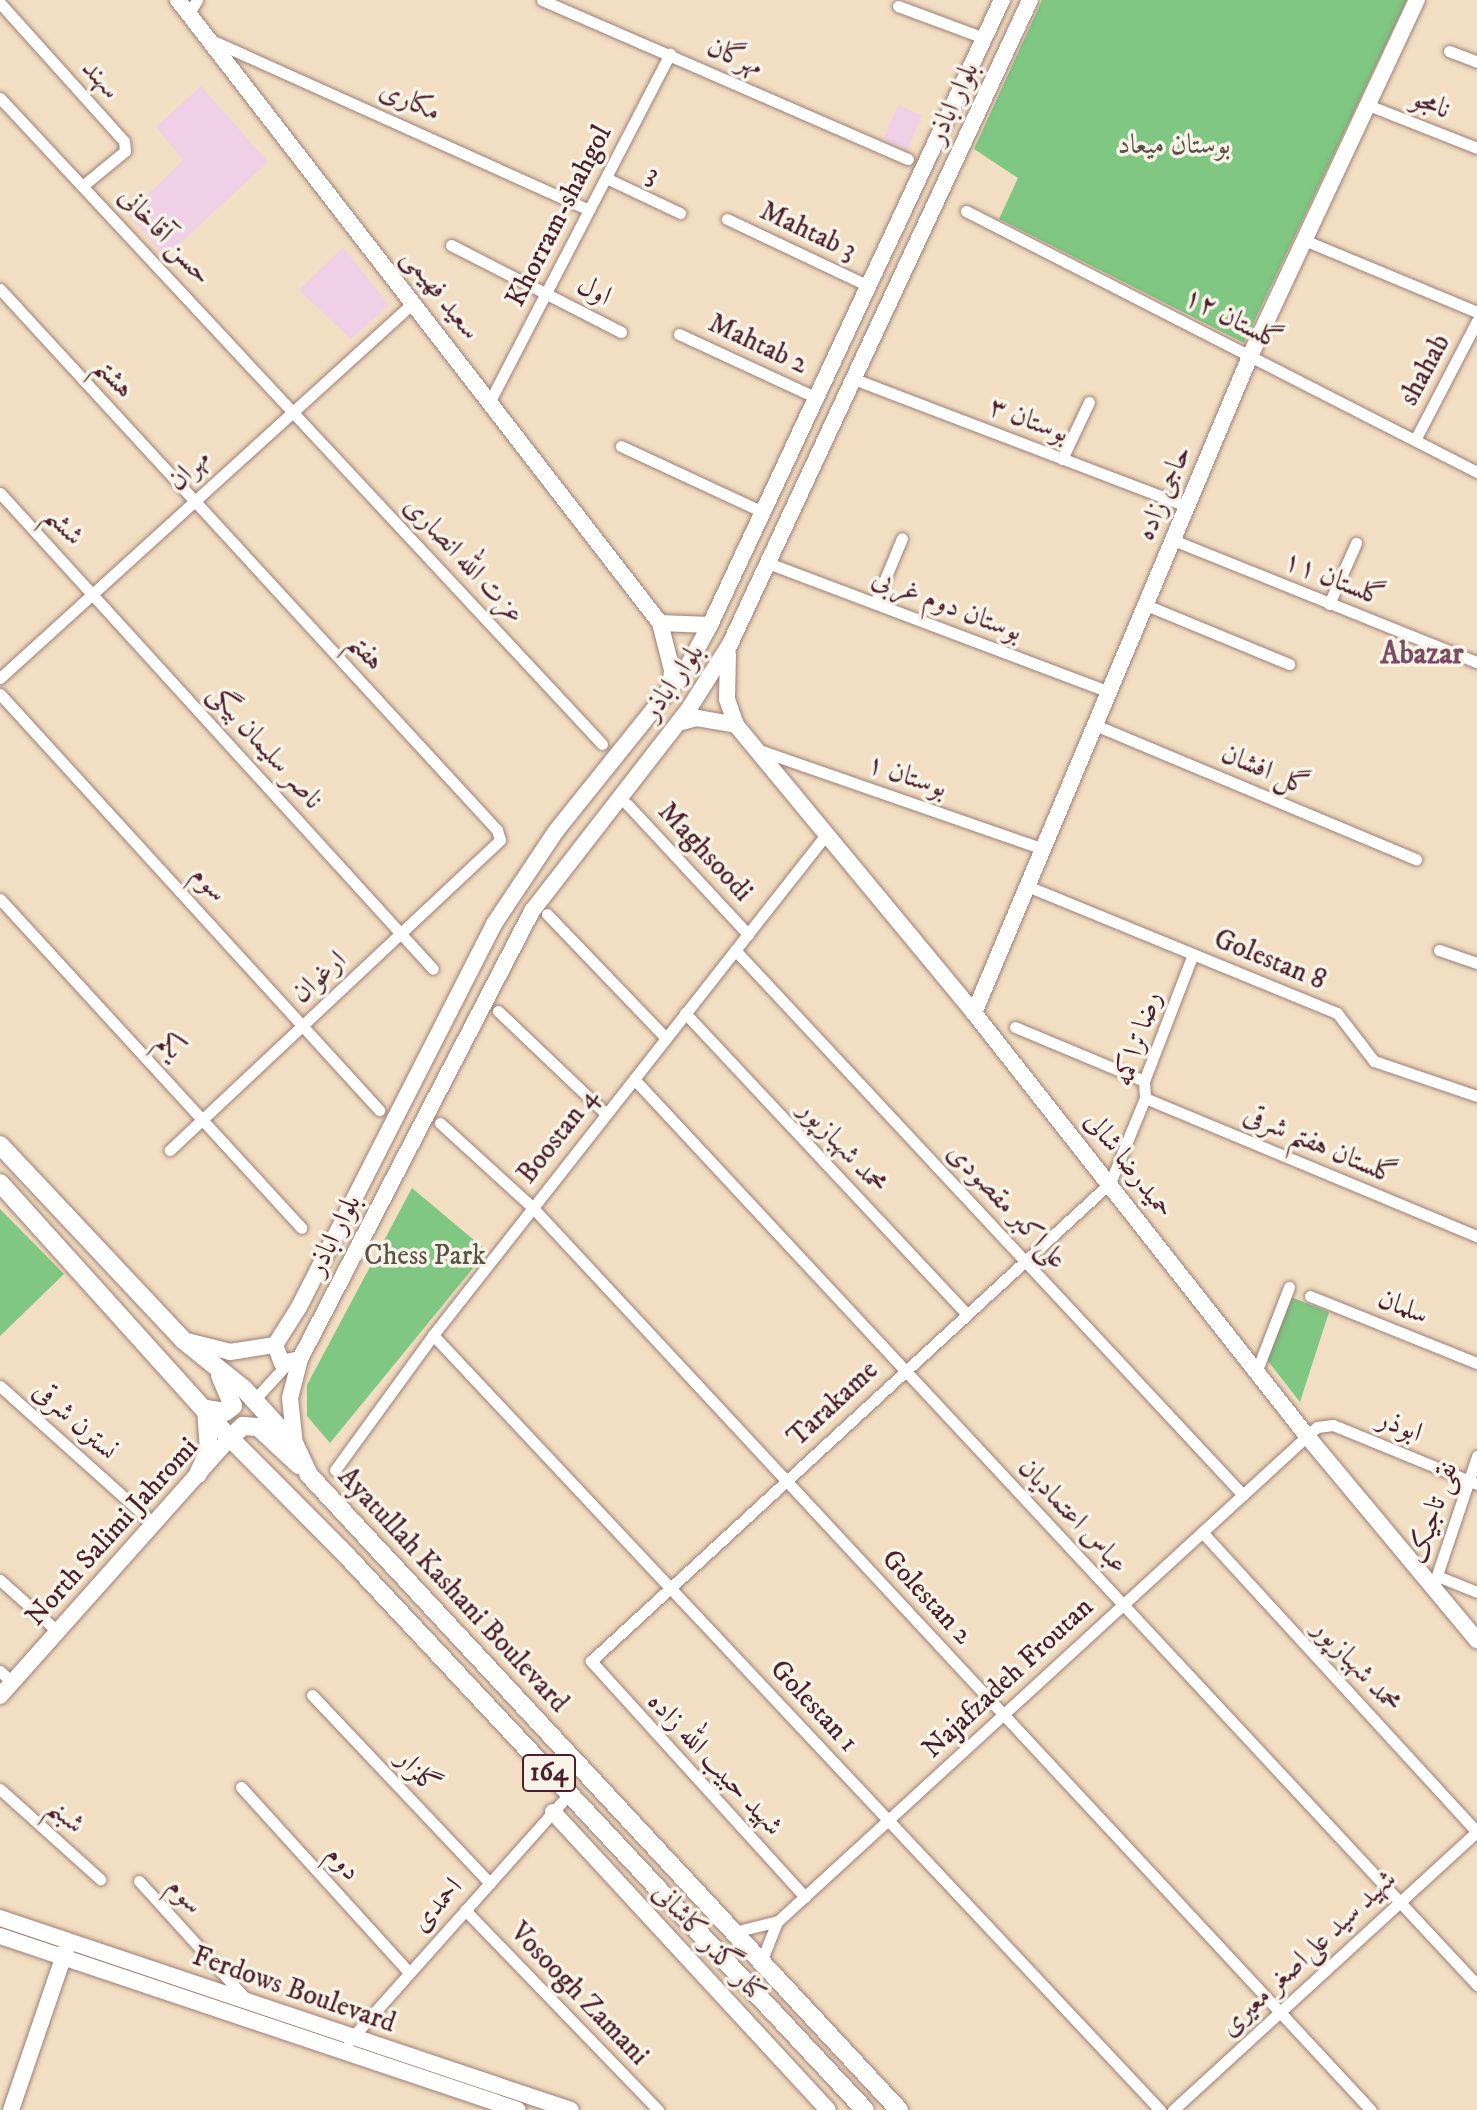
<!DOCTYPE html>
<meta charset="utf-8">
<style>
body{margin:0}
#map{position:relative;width:1477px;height:2110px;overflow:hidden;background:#f2dec2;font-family:"IM FELL DW Pica",Amiri,serif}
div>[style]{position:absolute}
.built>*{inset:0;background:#efd0e7;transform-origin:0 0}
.green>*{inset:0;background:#7fc782}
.roads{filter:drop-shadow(0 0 2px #9e7e76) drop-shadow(0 0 2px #9e7e76)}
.street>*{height:11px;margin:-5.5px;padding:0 5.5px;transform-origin:5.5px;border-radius:5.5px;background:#fff}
.secondary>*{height:16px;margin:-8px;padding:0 8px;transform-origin:8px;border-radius:8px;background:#fff}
.primary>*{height:18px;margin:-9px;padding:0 9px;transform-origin:9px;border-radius:9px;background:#fff}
span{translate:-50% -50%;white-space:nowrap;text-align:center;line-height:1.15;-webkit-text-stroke:7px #f7f3e8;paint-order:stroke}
.shield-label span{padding:2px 6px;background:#f7f3e8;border:2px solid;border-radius:6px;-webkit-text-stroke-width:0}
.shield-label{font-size:26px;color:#4a1f2b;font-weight:700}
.street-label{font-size:28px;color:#4a1f2b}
.park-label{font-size:28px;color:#5a5145}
.neighbourhood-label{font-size:30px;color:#7b4d62;font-weight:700}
</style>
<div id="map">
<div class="built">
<div style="clip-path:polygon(201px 86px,268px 162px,165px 257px,128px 214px,183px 160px,156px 127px)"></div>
<div style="left:898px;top:105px;width:26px;height:37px;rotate:23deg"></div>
<div style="clip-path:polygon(343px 247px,389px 305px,351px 339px,299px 290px)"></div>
</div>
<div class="green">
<div style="clip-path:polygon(1042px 0,1407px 0,1244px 343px,999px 219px,1018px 178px,974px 149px)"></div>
<div style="clip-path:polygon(412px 1188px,487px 1251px,330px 1443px,307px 1416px,307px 1385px)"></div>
<div style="clip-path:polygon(0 1209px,64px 1274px,0 1336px)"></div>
<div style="clip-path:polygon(1291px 1297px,1329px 1312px,1300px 1402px,1267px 1360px)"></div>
</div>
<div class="roads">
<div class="street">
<div style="left:542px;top:0;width:399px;rotate:23.5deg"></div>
<div style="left:0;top:3px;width:186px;rotate:48.1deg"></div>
<div style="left:124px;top:141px;width:10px;rotate:84deg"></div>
<div style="left:125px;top:151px;width:52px;rotate:140.5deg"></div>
<div style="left:898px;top:6px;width:92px;rotate:20.4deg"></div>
<div style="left:189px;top:13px;width:15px;rotate:-58deg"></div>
<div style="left:211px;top:40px;width:414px;rotate:24.2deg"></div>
<div style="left:1449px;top:51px;width:30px;rotate:21deg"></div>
<div style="left:0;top:98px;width:883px;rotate:47.02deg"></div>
<div style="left:1368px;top:105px;width:117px;rotate:21.5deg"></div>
<div style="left:606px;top:178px;width:82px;rotate:25.3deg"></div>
<div style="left:966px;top:211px;width:574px;rotate:27.06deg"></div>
<div style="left:727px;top:219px;width:157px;rotate:25.3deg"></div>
<div style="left:1304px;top:240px;width:187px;rotate:22.6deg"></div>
<div style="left:451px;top:245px;width:191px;rotate:27.1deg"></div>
<div style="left:0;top:289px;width:735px;rotate:47.43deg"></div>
<div style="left:497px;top:830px;width:10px;rotate:73deg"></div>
<div style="left:500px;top:840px;width:453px;rotate:136.8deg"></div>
<div style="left:679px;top:334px;width:152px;rotate:24.9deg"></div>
<div style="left:854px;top:379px;width:356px;rotate:20.9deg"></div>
<div style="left:491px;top:399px;width:389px;rotate:-62.6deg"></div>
<div style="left:1415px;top:440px;width:134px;rotate:-62.5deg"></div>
<div style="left:621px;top:446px;width:157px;rotate:24.9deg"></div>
<div style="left:1062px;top:459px;width:63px;rotate:-64.7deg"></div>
<div style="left:0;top:493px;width:643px;rotate:47.71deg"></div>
<div style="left:1173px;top:540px;width:328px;rotate:21.9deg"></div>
<div style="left:768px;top:563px;width:365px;rotate:20.7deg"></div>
<div style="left:875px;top:603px;width:70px;rotate:-67.4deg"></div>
<div style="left:1329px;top:604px;width:67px;rotate:-66.1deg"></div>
<div style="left:1146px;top:605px;width:155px;rotate:22.4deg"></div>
<div style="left:0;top:678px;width:559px;rotate:-42.25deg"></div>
<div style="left:0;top:694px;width:563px;rotate:47.66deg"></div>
<div style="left:1095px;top:725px;width:348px;rotate:22.7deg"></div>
<div style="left:759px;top:750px;width:301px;rotate:19.2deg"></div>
<div style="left:627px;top:804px;width:178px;rotate:47.1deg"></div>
<div style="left:1027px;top:886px;width:335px;rotate:22.3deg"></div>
<div style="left:1337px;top:1013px;width:61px;rotate:52.4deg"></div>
<div style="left:1374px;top:1061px;width:109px;rotate:18.8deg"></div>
<div style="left:0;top:899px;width:446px;rotate:47.5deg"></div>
<div style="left:547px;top:914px;width:172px;rotate:46.2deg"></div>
<div style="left:735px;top:950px;width:745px;rotate:47.01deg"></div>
<div style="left:1439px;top:950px;width:40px;rotate:18.9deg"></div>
<div style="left:498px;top:1011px;width:149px;rotate:43.6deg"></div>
<div style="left:685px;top:1013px;width:411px;rotate:46.9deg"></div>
<div style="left:1015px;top:1027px;width:140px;rotate:22.7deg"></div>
<div style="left:634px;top:1079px;width:1238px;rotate:47.06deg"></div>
<div style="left:1145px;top:1098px;width:360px;rotate:22.6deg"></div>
<div style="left:440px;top:1123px;width:126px;rotate:42.4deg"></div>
<div style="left:533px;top:1208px;width:1231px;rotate:47.11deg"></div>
<div style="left:1310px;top:1296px;width:180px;rotate:21.9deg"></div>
<div style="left:433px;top:1335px;width:1063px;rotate:46.83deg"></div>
<div style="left:1257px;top:1370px;width:89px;rotate:-68.9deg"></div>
<div style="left:0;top:1386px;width:207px;rotate:41.9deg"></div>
<div style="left:254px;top:1400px;width:49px;rotate:-47.5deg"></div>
<div style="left:335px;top:1470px;width:167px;rotate:-54deg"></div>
<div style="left:433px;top:1335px;width:635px;rotate:-51.85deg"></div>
<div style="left:1202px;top:1532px;width:407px;rotate:47.5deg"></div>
<div style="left:1440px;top:1577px;width:40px;rotate:22deg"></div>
<div style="left:0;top:1580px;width:76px;rotate:41.8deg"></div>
<div style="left:1434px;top:1584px;width:135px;rotate:-71.4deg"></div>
<div style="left:0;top:1671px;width:16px;rotate:43deg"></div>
<div style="left:312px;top:1695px;width:259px;rotate:46.6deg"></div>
<div style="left:241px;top:1787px;width:250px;rotate:47.8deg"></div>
<div style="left:0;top:1789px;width:135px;rotate:42deg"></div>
<div style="left:139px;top:1881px;width:159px;rotate:47.8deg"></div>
<div style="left:805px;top:1897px;width:319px;rotate:-132.2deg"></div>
<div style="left:591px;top:1661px;width:706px;rotate:-42.65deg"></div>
<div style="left:1110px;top:1183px;width:92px;rotate:-67.6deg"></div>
<div style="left:1145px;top:1098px;width:17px;rotate:-93deg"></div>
<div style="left:1144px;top:1081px;width:136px;rotate:-68.9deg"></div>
<div style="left:465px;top:1910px;width:278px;rotate:46deg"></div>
<div style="left:734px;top:1932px;width:45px;rotate:-14deg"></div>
<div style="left:778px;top:1921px;width:731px;rotate:-42.51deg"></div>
<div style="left:1317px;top:1427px;width:16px;rotate:-7deg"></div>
<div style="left:1333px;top:1425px;width:156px;rotate:22.3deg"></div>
<div style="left:761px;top:1962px;width:43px;rotate:-68.2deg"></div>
<div style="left:349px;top:2041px;width:331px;rotate:-48.3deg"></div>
<div style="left:1173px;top:2110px;width:411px;rotate:-42.5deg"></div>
</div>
<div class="secondary">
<div style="left:178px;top:0;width:788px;rotate:52.27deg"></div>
<div style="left:660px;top:623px;width:49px;rotate:75.7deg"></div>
<div style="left:672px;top:670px;width:20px;rotate:96deg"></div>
<div style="left:660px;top:623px;width:50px;rotate:2.3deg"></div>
<div style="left:728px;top:654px;width:45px;rotate:91.3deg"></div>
<div style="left:727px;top:699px;width:28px;rotate:71deg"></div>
<div style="left:736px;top:725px;width:374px;rotate:50.4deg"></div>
<div style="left:974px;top:1013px;width:538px;rotate:51.79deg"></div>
<div style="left:1307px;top:1436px;width:266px;rotate:50.2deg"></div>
<div style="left:678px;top:723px;width:20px;rotate:-15deg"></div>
<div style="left:697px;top:718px;width:40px;rotate:10deg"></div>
<div style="left:974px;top:1013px;width:715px;rotate:-67.2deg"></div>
<div style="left:1251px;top:354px;width:391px;rotate:-64.9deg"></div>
<div style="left:187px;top:1341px;width:44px;rotate:14.3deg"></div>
<div style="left:230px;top:1352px;width:46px;rotate:-8.8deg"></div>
<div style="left:275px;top:1345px;width:45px;rotate:-57.7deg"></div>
<div style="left:299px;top:1307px;width:430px;rotate:-63deg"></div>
<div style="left:494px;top:924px;width:112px;rotate:-56.3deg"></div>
<div style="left:556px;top:831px;width:208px;rotate:-51.3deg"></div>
<div style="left:686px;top:669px;width:50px;rotate:-61.4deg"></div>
<div style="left:710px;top:625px;width:690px;rotate:-64.96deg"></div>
<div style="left:275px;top:1345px;width:19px;rotate:69deg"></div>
<div style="left:282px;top:1363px;width:18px;rotate:-13deg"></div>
<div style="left:295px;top:1445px;width:47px;rotate:-96.1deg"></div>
<div style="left:290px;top:1398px;width:40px;rotate:-75.6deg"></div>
<div style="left:300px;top:1359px;width:505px;rotate:-62.62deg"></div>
<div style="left:532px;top:911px;width:258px;rotate:-52.2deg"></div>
<div style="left:690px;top:707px;width:75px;rotate:-57.6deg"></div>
<div style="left:730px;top:644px;width:710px;rotate:-65.02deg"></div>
<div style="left:0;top:1696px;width:346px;rotate:-48.3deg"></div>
<div style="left:553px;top:1812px;width:405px;rotate:47.3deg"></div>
<div style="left:0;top:1918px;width:602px;rotate:18.59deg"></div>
<div style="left:0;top:1936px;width:546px;rotate:18.57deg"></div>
<div style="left:11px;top:2110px;width:170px;rotate:-71.1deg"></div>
</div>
<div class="primary">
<div style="left:0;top:1145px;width:267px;rotate:46.8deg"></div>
<div style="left:183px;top:1340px;width:78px;rotate:38.8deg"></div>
<div style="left:244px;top:1389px;width:76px;rotate:47.7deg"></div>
<div style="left:295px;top:1445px;width:33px;rotate:65deg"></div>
<div style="left:309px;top:1475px;width:867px;rotate:47.1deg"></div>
<div style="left:0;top:1183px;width:343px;rotate:48deg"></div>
<div style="left:230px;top:1438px;width:168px;rotate:45.2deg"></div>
<div style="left:348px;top:1557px;width:757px;rotate:46.93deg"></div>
<div style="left:230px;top:1438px;width:18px;rotate:-43deg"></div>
<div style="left:243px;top:1426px;width:15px;rotate:4deg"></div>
<div style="left:258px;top:1427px;width:56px;rotate:42.8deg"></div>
<div style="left:198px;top:1474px;width:26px;rotate:-65deg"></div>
<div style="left:209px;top:1450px;width:41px;rotate:-94.2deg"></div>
<div style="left:206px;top:1409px;width:19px;rotate:9deg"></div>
<div style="left:225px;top:1412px;width:10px;rotate:-37deg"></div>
<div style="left:233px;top:1406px;width:33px;rotate:-113deg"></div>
</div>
</div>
<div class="shield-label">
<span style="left:549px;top:1773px">164</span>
</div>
<div class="street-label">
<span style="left:735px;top:57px;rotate:24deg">مهرگان</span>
<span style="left:101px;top:79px;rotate:48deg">سهند</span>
<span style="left:410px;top:101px;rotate:24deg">مکاری</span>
<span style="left:953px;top:103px;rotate:-65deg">بلوار اباذر</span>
<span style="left:1431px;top:104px;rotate:22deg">نامجو</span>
<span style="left:653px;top:174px;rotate:25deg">3</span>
<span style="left:559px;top:216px;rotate:-63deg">Khorram-shahgol</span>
<span style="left:808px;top:231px;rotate:25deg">Mahtab 3</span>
<span style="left:165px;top:236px;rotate:47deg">حسن آقاخانی</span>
<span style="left:594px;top:291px;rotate:27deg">اول</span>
<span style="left:441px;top:294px;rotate:52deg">سعید فهیمی</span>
<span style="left:1233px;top:319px;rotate:27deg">گلستان ۱۲</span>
<span style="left:758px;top:344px;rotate:25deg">Mahtab 2</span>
<span style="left:1425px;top:370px;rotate:-62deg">shahab</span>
<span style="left:114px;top:378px;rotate:47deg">هشتم</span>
<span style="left:1029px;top:420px;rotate:21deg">بوستان ۳</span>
<span style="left:189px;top:470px;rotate:-43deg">مهران</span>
<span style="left:1164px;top:493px;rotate:-67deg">حاجی زاده</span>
<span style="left:64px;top:526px;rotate:47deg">ششم</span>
<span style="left:464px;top:560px;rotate:47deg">عزت الله انصاری</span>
<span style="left:1334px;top:579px;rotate:22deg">گلستان ۱۱</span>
<span style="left:947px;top:605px;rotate:21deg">بوستان دوم غربی</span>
<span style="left:366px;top:652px;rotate:48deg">هفتم</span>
<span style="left:673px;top:682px;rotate:-55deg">بلوار اباذر</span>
<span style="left:265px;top:747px;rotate:48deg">ناصر سلیمان بیگی</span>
<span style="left:1265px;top:770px;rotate:23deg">گل افشان</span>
<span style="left:907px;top:776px;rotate:19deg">بوستان ۱</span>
<span style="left:705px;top:852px;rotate:47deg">Maghsoodi</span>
<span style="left:209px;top:884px;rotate:47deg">سوم</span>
<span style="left:1270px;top:960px;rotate:22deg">Golestan 8</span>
<span style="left:319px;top:977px;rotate:-42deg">ارغوان</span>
<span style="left:1138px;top:1039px;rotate:-72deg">رضا تراکمه</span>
<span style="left:170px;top:1046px;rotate:47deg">یکم</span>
<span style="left:558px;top:1136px;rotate:-52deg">Boostan 4</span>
<span style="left:1320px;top:1145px;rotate:23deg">گلستان هفتم شرقی</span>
<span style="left:843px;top:1147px;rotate:47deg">محمد شهبازپور</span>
<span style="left:1129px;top:1165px;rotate:52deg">حمیدرضا شالی</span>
<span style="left:1007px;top:1206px;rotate:47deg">علی‌اکبر مقصودی</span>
<span style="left:334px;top:1235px;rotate:-63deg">بلوار اباذر</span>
<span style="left:1403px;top:1307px;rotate:22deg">سلمان</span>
<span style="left:833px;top:1404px;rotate:-43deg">Tarakame</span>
<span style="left:75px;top:1421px;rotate:42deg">نسترن شرقی</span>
<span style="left:1400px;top:1426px;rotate:22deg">ابوذر</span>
<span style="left:1433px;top:1513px;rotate:-72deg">نقی تاجیک</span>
<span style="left:1073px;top:1516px;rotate:47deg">عباس اعتمادیان</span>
<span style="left:112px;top:1532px;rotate:-48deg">North Salimi Jahromi</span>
<span style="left:453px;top:1590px;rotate:47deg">Ayatullah Kashani Boulevard</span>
<span style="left:927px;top:1597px;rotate:47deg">Golestan 2</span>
<span style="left:1357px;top:1666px;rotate:47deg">محمد شهبازپور</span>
<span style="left:1008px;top:1678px;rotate:-43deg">Najafzadeh Froutan</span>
<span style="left:814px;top:1706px;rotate:47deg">Golestan 1</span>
<span style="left:715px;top:1764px;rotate:47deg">شهید حبیب الله زاده</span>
<span style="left:418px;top:1772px;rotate:47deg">گلزار</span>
<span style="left:66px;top:1816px;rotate:42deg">شبنم</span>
<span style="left:343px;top:1863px;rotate:48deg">دوم</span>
<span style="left:185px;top:1896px;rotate:48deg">سوم</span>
<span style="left:437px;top:1905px;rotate:-48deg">احمدی</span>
<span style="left:709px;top:1943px;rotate:47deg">کنار گذر کاشانی</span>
<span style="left:1308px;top:1953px;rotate:-43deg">شهید سید علی‌اصغر معیری</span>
<span style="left:294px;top:1990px;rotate:19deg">Ferdows Boulevard</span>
<span style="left:579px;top:1994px;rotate:46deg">Vosoogh Zamani</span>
</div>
<div class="park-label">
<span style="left:1174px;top:145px">بوستان میعاد</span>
<span style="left:425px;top:1256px">Chess Park</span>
</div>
<div class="neighbourhood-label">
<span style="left:1422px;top:655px">Abazar</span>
</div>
</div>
